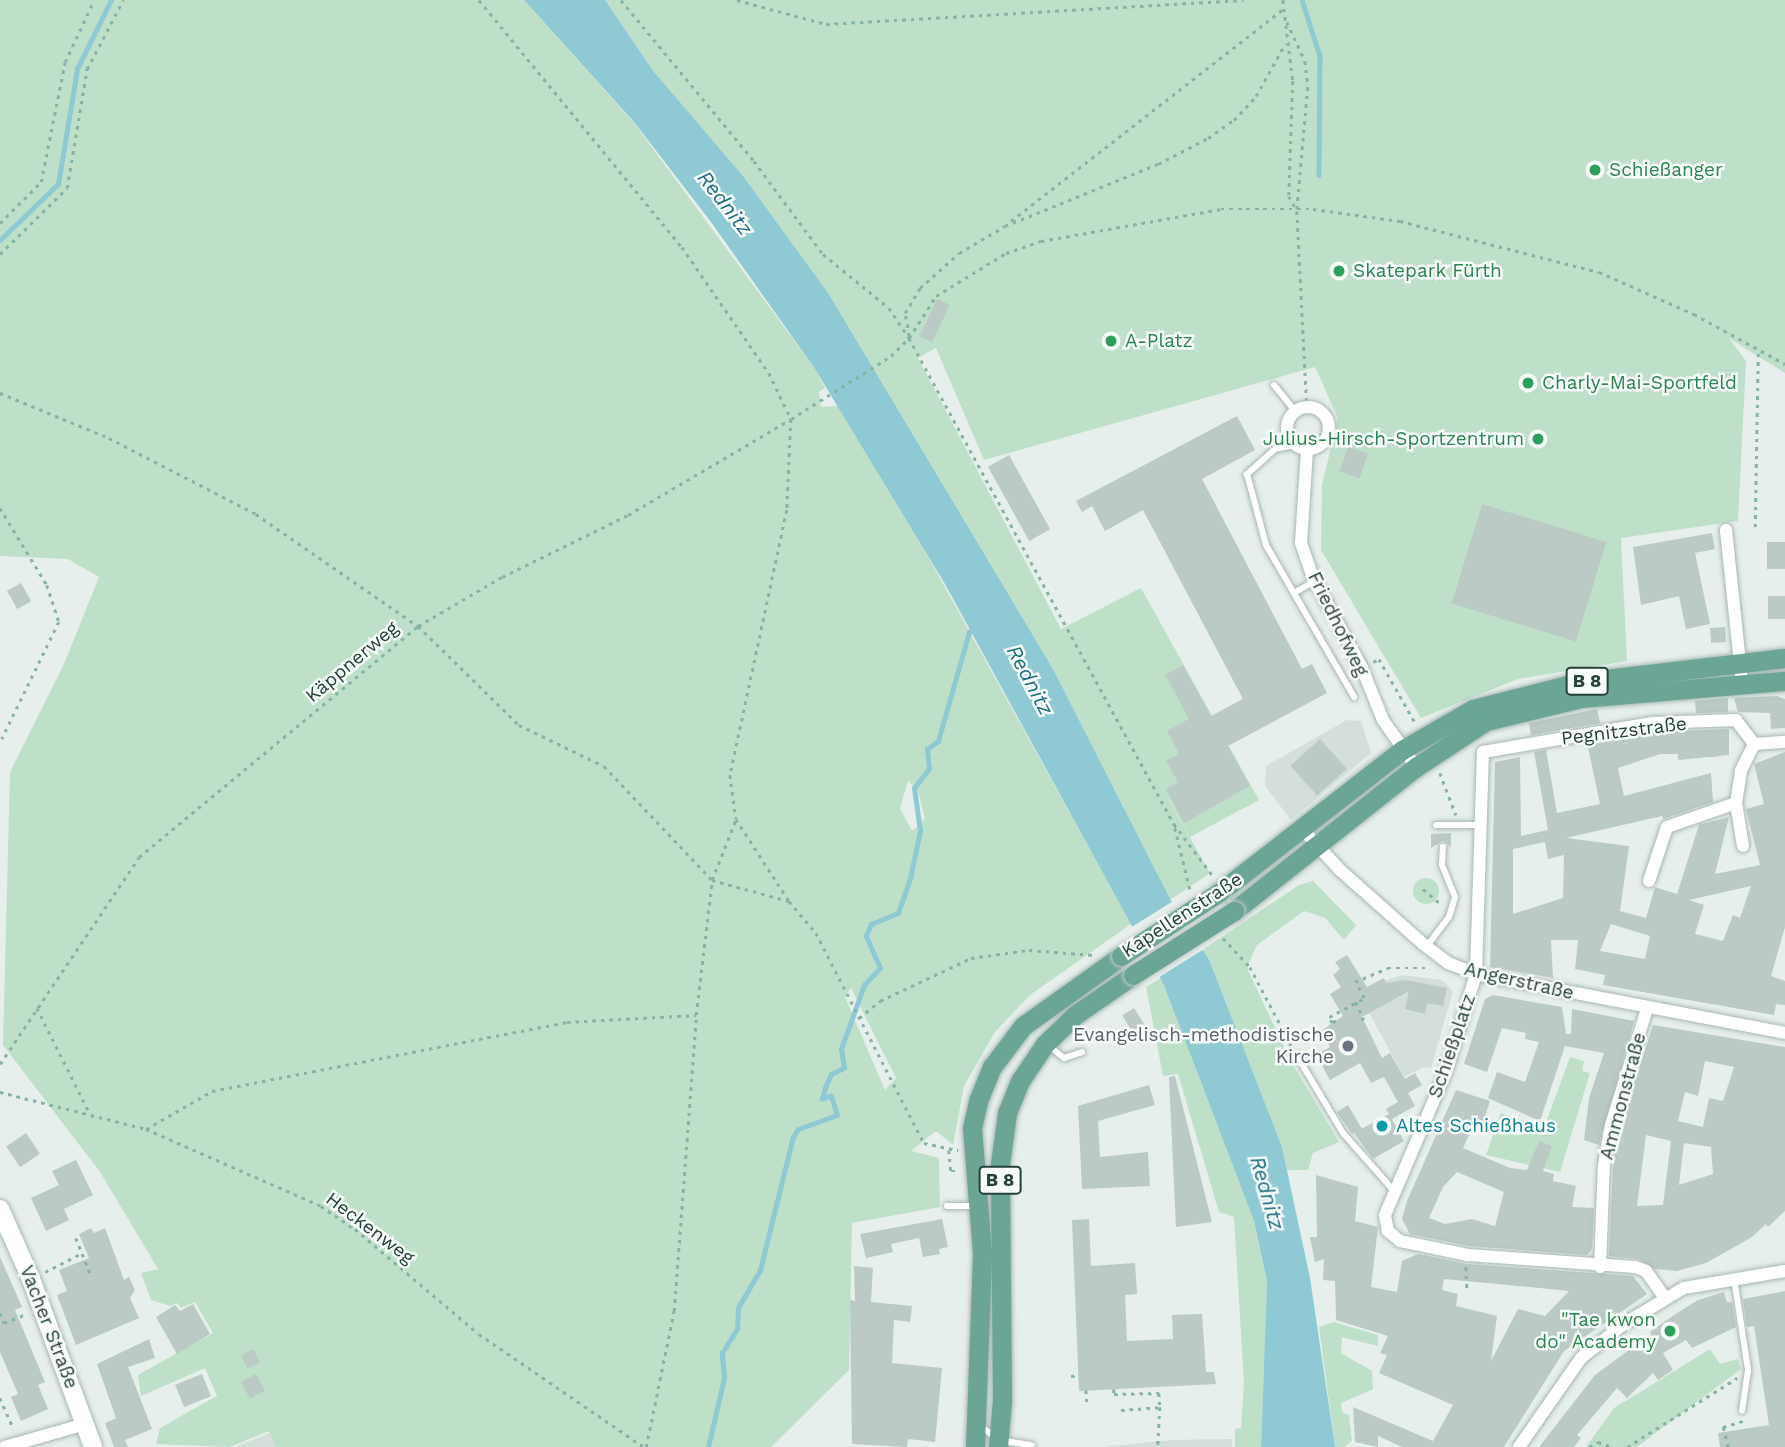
<!DOCTYPE html>
<meta charset="utf-8">
<style>
body{margin:0}
#map{position:relative;width:1785px;height:1447px;overflow:hidden;background:#e6efeb;font-family:"Work Sans",sans-serif}
div>[style]{position:absolute}
.built>*{inset:0;background:#d4dfda}
.green>*{inset:0;background:#bfe0c8}
.round{border-radius:50%}
.water>*{inset:0;background:#8ec9d4}
.pier>*{inset:0;background:#e6efeb;transform-origin:0 0}
.stream>*{height:4.5px;margin:-2.25px;padding:0 2.25px;transform-origin:2.25px;border-radius:2.25px;background:#8ec9d4}
.building>*{inset:0;background:#bbcac4;transform-origin:0 0}
.path>*{height:2.5px;margin-top:-1.25px;transform-origin:0;background:repeating-linear-gradient(90deg,#86b3a5 0 3.5px,transparent 0 8.5px)}
.roads{filter:drop-shadow(0 0 2px #a8b8b2) drop-shadow(0 0 2px #a8b8b2)}
.lane>*{height:6px;margin:-3px;padding:0 3px;transform-origin:3px;border-radius:3px;background:#fff}
.street>*{height:12px;margin:-6px;padding:0 6px;transform-origin:6px;border-radius:6px;background:#fff}
.street>.ring{margin:-6px;padding:0;box-sizing:content-box;background:none;border:12px solid #fff;border-radius:50%}
.secondary>*{height:18px;margin:-9px;padding:0 9px;transform-origin:9px;border-radius:9px;background:#fff}
.primary>*{height:19px;margin:-9.5px;padding:0 9.5px;transform-origin:9.5px;border-radius:9.5px;background:#6aa596}
.bridges{filter:drop-shadow(0 0 2px #c2cac8) drop-shadow(0 0 2px #c2cac8)}
.primary-bridge>*{height:19px;margin:-9.5px;padding:0 9.5px;transform-origin:9.5px;border-radius:9.5px;background:#6aa596}
.dots>*{width:19px;height:19px;translate:-50% -50%;box-sizing:border-box;border:4px solid #f7fbf9;border-radius:50%}
span{translate:-50% -50%;white-space:nowrap;text-align:center;line-height:1.15;-webkit-text-stroke:5px #f7fbf9;paint-order:stroke}
.shield-label span{padding:2px 5px;background:#f7fbf9;border:2px solid;border-radius:5px;-webkit-text-stroke-width:0}
.shield-label{font-size:18px;color:#24423a;font-weight:700}
.leisure-label{font-size:19px;color:#27864d}
.left{translate:0 -50%;text-align:left}
.right{translate:-100% -50%;text-align:right}
.street-label{font-size:19px;color:#24423a}
.worship-label{font-size:19px;color:#5b616d}
.culture-label{font-size:19px;color:#0d838f}
.water-label{font-size:21px;color:#1c6f80;font-style:italic}
</style>
<div id="map">
<div class="built">
<div style="clip-path:polygon(1347px 720px,1361px 721px,1371px 753px,1291px 820px,1265px 786px,1266px 766px)"></div>
<div style="clip-path:polygon(1402px 975px,1442px 980px,1453px 991px,1431px 1068px,1423px 1067px,1404px 1077px,1366px 1007px,1376px 1002px,1368px 986px)"></div>
<div style="clip-path:polygon(314px 1415px,330px 1447px,235px 1447px)"></div>
<div style="clip-path:polygon(1232px 1439px,1232px 1447px,1102px 1447px,1170px 1440px)"></div>
</div>
<div class="green">
<div style="clip-path:polygon(evenodd,0 0,524px 0,634px 123px,815px 369px,825px 388px,819px 392px,821px 407px,838px 406px,920px 542px,1131px 924px,1030px 995px,995px 1032px,964px 1086px,953px 1145px,936px 1131px,911px 1151px,939px 1158px,940px 1207px,852px 1223px,849px 1370px,771px 1447px,276px 1447px,269px 1431px,230px 1447px,156px 1444px,160px 1428px,217px 1396px,205px 1368px,141px 1396px,138px 1375px,213px 1333px,195px 1302px,181px 1308px,177px 1303px,170px 1306px,151px 1300px,141px 1273px,158px 1269px,100px 1172px,3px 1045px,10px 772px,64px 664px,99px 577px,68px 559px,0 556px,0 0,908px 781px,918px 791px,925px 819px,912px 831px,900px 808px,908px 781px,0 0,851px 988px,896px 1078px,885px 1090px,845px 997px,851px 988px)"></div>
<div style="clip-path:polygon(605px 0,1785px 0,1785px 373px,1729px 338px,1746px 361px,1738px 521px,1621px 538px,1627px 661px,1518px 679px,1421px 718px,1321px 550px,1322px 485px,1338px 418px,1315px 367px,984px 460px,936px 348px,918px 358px,1061px 629px,1141px 588px,1259px 800px,1190px 837px,1103px 684px,1210px 873px,1170px 900px,1053px 669px,981px 551px)"></div>
<div class="round" style="left:1413px;top:878px;width:26px;height:26px"></div>
<div style="clip-path:polygon(1313px 881px,1356px 925px,1344px 940px,1325px 918px,1304px 911px,1257px 945px,1247px 968px,1289px 1058px,1339px 1142px,1313px 1153px,1308px 1170px,1287px 1170px,1282px 1147px,1202px 950px,1299px 885px)"></div>
<div style="clip-path:polygon(1161px 978px,1254px 1221px,1267px 1281px,1261px 1447px,1235px 1447px,1235px 1429px,1241px 1428px,1244px 1383px,1234px 1217px,1219px 1212px,1178px 1074px,1163px 1076px,1146px 987px)"></div>
<div style="clip-path:polygon(1570px 1057px,1584px 1061px,1582px 1071px,1590px 1073px,1560px 1172px,1486px 1155px,1501px 1113px,1544px 1128px)"></div>
<div style="clip-path:polygon(1334px 1322px,1378px 1335px,1378px 1346px,1342px 1337px,1341px 1353px,1372px 1371px,1373px 1389px,1341px 1403px,1342px 1412px,1349px 1415px,1352px 1441px,1344px 1447px,1335px 1447px,1319px 1327px)"></div>
<div style="clip-path:polygon(1710px 1349px,1720px 1364px,1738px 1359px,1741px 1369px,1637px 1447px,1586px 1447px,1614px 1408px)"></div>
</div>
<div class="water">
<div style="clip-path:polygon(524px 0,605px 0,654px 72px,743px 176px,828px 293px,1053px 669px,1170px 899px,1209px 960px,1282px 1147px,1310px 1278px,1335px 1447px,1261px 1447px,1267px 1281px,1254px 1221px,1163px 983px,945px 584px,815px 369px,711px 222px,634px 122px)"></div>
</div>
<div class="pier">
<div style="left:1175px;top:900px;width:57px;height:54px;rotate:58deg"></div>
</div>
<div class="stream">
<div style="left:1302px;top:0;width:59px;rotate:72.2deg"></div>
<div style="left:1320px;top:56px;width:119px;rotate:90.5deg"></div>
<div style="left:0;top:240px;width:81px;rotate:-44deg"></div>
<div style="left:58px;top:184px;width:117px;rotate:-80.6deg"></div>
<div style="left:77px;top:69px;width:77px;rotate:-63.8deg"></div>
<div style="left:708px;top:1447px;width:71px;rotate:-76.9deg"></div>
<div style="left:724px;top:1378px;width:25px;rotate:-95deg"></div>
<div style="left:722px;top:1353px;width:28px;rotate:-58deg"></div>
<div style="left:737px;top:1329px;width:21px;rotate:-87deg"></div>
<div style="left:738px;top:1308px;width:44px;rotate:-59.9deg"></div>
<div style="left:760px;top:1270px;width:137px;rotate:-76.1deg"></div>
<div style="left:793px;top:1137px;width:9px;rotate:-58deg"></div>
<div style="left:798px;top:1129px;width:41px;rotate:-19.7deg"></div>
<div style="left:837px;top:1115px;width:20px;rotate:-108deg"></div>
<div style="left:831px;top:1096px;width:9px;rotate:162deg"></div>
<div style="left:822px;top:1099px;width:11px;rotate:-75deg"></div>
<div style="left:825px;top:1088px;width:15px;rotate:-67deg"></div>
<div style="left:831px;top:1074px;width:14px;rotate:-25deg"></div>
<div style="left:844px;top:1068px;width:19px;rotate:-99deg"></div>
<div style="left:841px;top:1049px;width:68px;rotate:-70.2deg"></div>
<div style="left:864px;top:985px;width:23px;rotate:-47deg"></div>
<div style="left:880px;top:968px;width:35px;rotate:-114deg"></div>
<div style="left:866px;top:936px;width:13px;rotate:-67deg"></div>
<div style="left:871px;top:924px;width:29px;rotate:-22deg"></div>
<div style="left:898px;top:913px;width:36px;rotate:-71deg"></div>
<div style="left:910px;top:879px;width:49px;rotate:-78.2deg"></div>
<div style="left:920px;top:831px;width:43px;rotate:-97.9deg"></div>
<div style="left:914px;top:788px;width:24px;rotate:-52deg"></div>
<div style="left:929px;top:769px;width:20px;rotate:-96deg"></div>
<div style="left:927px;top:749px;width:14px;rotate:-36deg"></div>
<div style="left:938px;top:741px;width:113px;rotate:-74.1deg"></div>
<div style="left:969px;top:632px;width:6px;rotate:-39deg"></div>
</div>
<div class="building">
<div style="left:937px;top:299px;width:14px;height:41px;rotate:25deg"></div>
<div style="clip-path:polygon(1237px 416px,1255px 450px,1202px 479px,1302px 669px,1312px 664px,1327px 693px,1228px 746px,1250px 786px,1184px 823px,1166px 789px,1178px 782px,1166px 761px,1179px 754px,1167px 731px,1189px 719px,1165px 675px,1183px 665px,1211px 716px,1243px 699px,1143px 510px,1105px 531px,1092px 506px,1082px 512px,1076px 501px)"></div>
<div style="left:1348px;top:447px;width:21px;height:26px;rotate:19deg"></div>
<div style="left:1009px;top:455px;width:85px;height:24px;rotate:61deg"></div>
<div style="left:1482px;top:504px;width:130px;height:104px;rotate:17deg"></div>
<div style="clip-path:polygon(1712px 533px,1715px 549px,1695px 553px,1710px 624px,1686px 629px,1679px 596px,1641px 605px,1633px 547px)"></div>
<div style="left:1785px;top:542px;width:27px;height:18px;rotate:90deg"></div>
<div style="left:21px;top:583px;width:21px;height:16px;rotate:61deg"></div>
<div style="left:1785px;top:596px;width:23px;height:17px;rotate:90deg"></div>
<div style="left:1725px;top:627px;width:15px;height:15px;rotate:86deg"></div>
<div style="clip-path:polygon(1777px 696px,1785px 699px,1785px 728px,1771px 729px,1770px 713px,1738px 712px,1734px 698px)"></div>
<div style="clip-path:polygon(1728px 698px,1728px 712px,1696px 713px,1695px 701px)"></div>
<div style="clip-path:polygon(1597px 709px,1600px 723px,1531px 735px,1529px 723px)"></div>
<div style="clip-path:polygon(evenodd,1729px 729px,1729px 755px,1678px 760px,1678px 754px,1660px 754px,1618px 768px,1624px 796px,1711px 773px,1713px 802px,1663px 819px,1662px 816px,1566px 838px,1629px 846px,1620px 911px,1646px 918px,1655px 887px,1677px 894px,1699px 825px,1729px 817px,1715px 874px,1760px 865px,1746px 809px,1764px 804px,1754px 764px,1785px 752px,1785px 927px,1771px 976px,1785px 981px,1785px 1005px,1776px 1004px,1774px 1015px,1603px 985px,1605px 975px,1575px 969px,1578px 940px,1551px 940px,1553px 978px,1490px 967px,1495px 762px,1520px 757px,1521px 836px,1548px 830px,1534px 752px,1546px 750px,1557px 813px,1600px 804px,1587px 743px,1654px 732px,1729px 729px,1545px 842px,1548px 859px,1564px 855px,1563px 898px,1513px 914px,1513px 849px,1545px 842px,1729px 729px,1751px 886px,1740px 918px,1733px 915px,1723px 941px,1695px 934px,1704px 905px,1689px 900px,1751px 886px,1729px 729px,1611px 924px,1650px 936px,1645px 959px,1600px 951px,1611px 924px)"></div>
<div style="left:1320px;top:739px;width:40px;height:40px;rotate:48deg"></div>
<div style="clip-path:polygon(1451px 833px,1451px 847px,1443px 841px,1431px 848px,1431px 834px)"></div>
<div style="clip-path:polygon(1347px 955px,1367px 987px,1384px 978px,1386px 983px,1406px 980px,1447px 988px,1443px 1006px,1427px 1003px,1425px 1014px,1405px 1009px,1409px 991px,1362px 1017px,1382px 1058px,1390px 1053px,1405px 1079px,1415px 1073px,1422px 1085px,1408px 1093px,1415px 1106px,1392px 1119px,1404px 1141px,1373px 1159px,1354px 1133px,1389px 1114px,1386px 1109px,1398px 1102px,1384px 1077px,1371px 1083px,1360px 1063px,1330px 1080px,1319px 1060px,1324px 1057px,1321px 1052px,1330px 1047px,1321px 1031px,1343px 1016px,1330px 994px,1341px 987px,1333px 975px,1340px 969px,1335px 962px)"></div>
<div style="clip-path:polygon(1493px 995px,1562px 1007px,1566px 1034px,1571px 1034px,1572px 1009px,1634px 1021px,1599px 1145px,1584px 1140px,1589px 1098px,1604px 1053px,1565px 1046px,1540px 1121px,1488px 1098px,1497px 1072px,1525px 1082px,1539px 1042px,1525px 1039px,1526px 1033px,1502px 1028px,1487px 1072px,1464px 1064px,1485px 999px)"></div>
<div style="left:1134px;top:1008px;width:19px;height:14px;rotate:58deg"></div>
<div style="clip-path:polygon(evenodd,1653px 1025px,1785px 1047px,1785px 1211px,1768px 1227px,1766px 1224px,1752px 1237px,1706px 1263px,1677px 1271px,1655px 1269px,1638px 1259px,1609px 1256px,1613px 1166px,1620px 1127px,1653px 1025px,1705px 1061px,1734px 1067px,1723px 1101px,1709px 1098px,1703px 1127px,1678px 1121px,1685px 1092px,1698px 1096px,1705px 1061px,1653px 1025px,1646px 1135px,1671px 1141px,1663px 1205px,1637px 1206px,1646px 1135px,1653px 1025px,1684px 1143px,1711px 1147px,1713px 1174px,1679px 1185px,1684px 1143px)"></div>
<div style="clip-path:polygon(1175px 1076px,1212px 1222px,1176px 1227px,1169px 1077px)"></div>
<div style="clip-path:polygon(1149px 1085px,1155px 1105px,1098px 1121px,1100px 1157px,1148px 1152px,1150px 1186px,1082px 1189px,1078px 1106px)"></div>
<div style="clip-path:polygon(evenodd,1456px 1090px,1490px 1101px,1481px 1128px,1473px 1126px,1463px 1148px,1510px 1168px,1527px 1170px,1539px 1141px,1552px 1146px,1543px 1171px,1554px 1174px,1553px 1181px,1576px 1186px,1572px 1207px,1594px 1208px,1592px 1249px,1587px 1255px,1469px 1246px,1410px 1234px,1402px 1219px,1407px 1201px,1456px 1090px,1457px 1172px,1504px 1192px,1495px 1226px,1472px 1219px,1445px 1224px,1429px 1218px,1443px 1187px,1457px 1172px)"></div>
<div style="clip-path:polygon(1348px 1105px,1362px 1129px,1352px 1134px,1337px 1112px)"></div>
<div style="left:26px;top:1133px;width:25px;height:24px;rotate:56deg"></div>
<div style="clip-path:polygon(76px 1160px,93px 1195px,64px 1209px,69px 1220px,46px 1231px,31px 1198px,59px 1185px,52px 1171px)"></div>
<div style="clip-path:polygon(evenodd,1316px 1175px,1358px 1187px,1355px 1221px,1378px 1227px,1371px 1287px,1397px 1292px,1402px 1261px,1418px 1254px,1467px 1264px,1633px 1276px,1647px 1294px,1564px 1351px,1504px 1447px,1402px 1447px,1378px 1436px,1378px 1447px,1355px 1442px,1353px 1407px,1433px 1441px,1453px 1405px,1379px 1373px,1387px 1355px,1380px 1353px,1388px 1336px,1336px 1320px,1335px 1281px,1323px 1280px,1324px 1259px,1315px 1262px,1310px 1237px,1317px 1237px,1316px 1175px,1444px 1279px,1530px 1287px,1569px 1291px,1545px 1316px,1518px 1309px,1491px 1361px,1497px 1316px,1456px 1306px,1458px 1294px,1442px 1290px,1444px 1279px)"></div>
<div style="clip-path:polygon(942px 1219px,948px 1247px,939px 1249px,940px 1254px,923px 1257px,919px 1238px,891px 1244px,893px 1252px,866px 1258px,860px 1234px)"></div>
<div style="clip-path:polygon(1089px 1219px,1091px 1266px,1135px 1263px,1137px 1294px,1125px 1295px,1127px 1341px,1173px 1339px,1172px 1315px,1202px 1314px,1206px 1372px,1214px 1372px,1216px 1384px,1079px 1391px,1072px 1220px)"></div>
<div style="clip-path:polygon(91px 1228px,94px 1233px,105px 1228px,124px 1280px,129px 1277px,135px 1290px,130px 1298px,139px 1318px,76px 1345px,57px 1295px,67px 1291px,59px 1270px,89px 1258px,79px 1234px)"></div>
<div style="clip-path:polygon(0 1257px,22px 1307px,15px 1310px,45px 1382px,38px 1385px,48px 1409px,21px 1421px,11px 1397px,18px 1394px,0 1352px)"></div>
<div style="clip-path:polygon(854px 1266px,873px 1268px,871px 1302px,912px 1306px,910px 1322px,894px 1320px,892px 1363px,942px 1368px,935px 1442px,908px 1439px,907px 1447px,852px 1444px,850px 1300px,855px 1301px)"></div>
<div style="clip-path:polygon(1785px 1291px,1785px 1447px,1720px 1447px,1718px 1433px,1769px 1425px,1754px 1326px,1747px 1327px,1743px 1299px)"></div>
<div style="clip-path:polygon(1724px 1292px,1727px 1302px,1732px 1302px,1736px 1327px,1692px 1348px,1686px 1340px,1663px 1353px,1673px 1370px,1658px 1380px,1653px 1373px,1627px 1398px,1617px 1388px,1577px 1435px,1581px 1438px,1574px 1447px,1539px 1447px,1595px 1375px,1637px 1344px,1653px 1338px,1650px 1332px,1674px 1315px,1698px 1300px)"></div>
<div style="clip-path:polygon(193px 1304px,210px 1334px,177px 1354px,156px 1317px,175px 1305px,180px 1311px)"></div>
<div style="clip-path:polygon(149px 1339px,155px 1358px,128px 1367px,152px 1429px,125px 1440px,128px 1447px,114px 1447px,105px 1423px,116px 1418px,97px 1364px)"></div>
<div style="left:253px;top:1349px;width:15px;height:14px;rotate:62deg"></div>
<div style="left:202px;top:1374px;width:24px;height:29px;rotate:68deg"></div>
<div style="left:256px;top:1374px;width:19px;height:17px;rotate:62deg"></div>
</div>
<div class="path">
<div style="left:479px;top:0;width:320px;rotate:50.6deg"></div>
<div style="left:682px;top:247px;width:153px;rotate:55.4deg"></div>
<div style="left:769px;top:373px;width:51px;rotate:64.4deg"></div>
<div style="left:791px;top:419px;width:91px;rotate:92.5deg"></div>
<div style="left:787px;top:510px;width:271px;rotate:102.1deg"></div>
<div style="left:730px;top:775px;width:44px;rotate:82.2deg"></div>
<div style="left:736px;top:819px;width:98px;rotate:57.1deg"></div>
<div style="left:621px;top:0;width:209px;rotate:50.4deg"></div>
<div style="left:754px;top:161px;width:116px;rotate:53.4deg"></div>
<div style="left:823px;top:254px;width:85px;rotate:39.3deg"></div>
<div style="left:889px;top:308px;width:36px;rotate:56deg"></div>
<div style="left:909px;top:338px;width:554px;rotate:61.4deg"></div>
<div style="left:1174px;top:824px;width:65px;rotate:53.1deg"></div>
<div style="left:737px;top:0;width:92px;rotate:15.1deg"></div>
<div style="left:826px;top:24px;width:418px;rotate:-3.3deg"></div>
<div style="left:1283px;top:0;width:82px;rotate:83deg"></div>
<div style="left:1293px;top:81px;width:115px;rotate:92deg"></div>
<div style="left:1289px;top:196px;width:17px;rotate:62deg"></div>
<div style="left:1287px;top:22px;width:43px;rotate:65.2deg"></div>
<div style="left:1305px;top:61px;width:26px;rotate:83deg"></div>
<div style="left:1308px;top:87px;width:124px;rotate:95.1deg"></div>
<div style="left:1297px;top:211px;width:196px;rotate:87.1deg"></div>
<div style="left:1011px;top:221px;width:347px;rotate:-37.9deg"></div>
<div style="left:0;top:223px;width:58px;rotate:-45deg"></div>
<div style="left:41px;top:182px;width:122px;rotate:-78.7deg"></div>
<div style="left:65px;top:62px;width:68px;rotate:-64.9deg"></div>
<div style="left:0;top:254px;width:94px;rotate:-44.6deg"></div>
<div style="left:67px;top:188px;width:121px;rotate:-80.5deg"></div>
<div style="left:87px;top:69px;width:78px;rotate:-62.4deg"></div>
<div style="left:909px;top:336px;width:23px;rotate:-100deg"></div>
<div style="left:905px;top:313px;width:29px;rotate:-59deg"></div>
<div style="left:920px;top:288px;width:52px;rotate:-41.9deg"></div>
<div style="left:959px;top:253px;width:53px;rotate:-30.4deg"></div>
<div style="left:1005px;top:226px;width:165px;rotate:-22.1deg"></div>
<div style="left:1158px;top:164px;width:56px;rotate:-27.5deg"></div>
<div style="left:1208px;top:138px;width:32px;rotate:-35deg"></div>
<div style="left:1234px;top:120px;width:33px;rotate:-47deg"></div>
<div style="left:1256px;top:96px;width:60px;rotate:-60.9deg"></div>
<div style="left:0;top:393px;width:118px;rotate:22.4deg"></div>
<div style="left:109px;top:438px;width:165px;rotate:27.3deg"></div>
<div style="left:256px;top:514px;width:197px;rotate:34.7deg"></div>
<div style="left:418px;top:626px;width:141px;rotate:44.4deg"></div>
<div style="left:519px;top:725px;width:94px;rotate:25.8deg"></div>
<div style="left:604px;top:766px;width:157px;rotate:46.5deg"></div>
<div style="left:712px;top:880px;width:80px;rotate:15.3deg"></div>
<div style="left:789px;top:901px;width:42px;rotate:49.8deg"></div>
<div style="left:816px;top:933px;width:236px;rotate:62.8deg"></div>
<div style="left:924px;top:1143px;width:35px;rotate:12deg"></div>
<div style="left:0;top:508px;width:90px;rotate:58.6deg"></div>
<div style="left:47px;top:585px;width:39px;rotate:72deg"></div>
<div style="left:59px;top:622px;width:130px;rotate:116deg"></div>
<div style="left:1755px;top:527px;width:177px;rotate:-89deg"></div>
<div style="left:1373px;top:662px;width:7px;rotate:-27deg"></div>
<div style="left:1379px;top:659px;width:75px;rotate:60.4deg"></div>
<div style="left:1440px;top:773px;width:45px;rotate:69.1deg"></div>
<div style="left:1175px;top:828px;width:63px;rotate:76.2deg"></div>
<div style="left:1423px;top:889px;width:25px;rotate:40deg"></div>
<div style="left:1223px;top:938px;width:40px;rotate:47deg"></div>
<div style="left:1250px;top:967px;width:90px;rotate:62.3deg"></div>
<div style="left:1355px;top:982px;width:36px;rotate:-23deg"></div>
<div style="left:1388px;top:968px;width:42px"></div>
<div style="left:1356px;top:1002px;width:19px;rotate:65deg"></div>
<div style="left:1364px;top:1019px;width:3px;rotate:162deg"></div>
<div style="left:37px;top:1008px;width:116px;rotate:63.4deg"></div>
<div style="left:859px;top:1018px;width:27px;rotate:-39deg"></div>
<div style="left:880px;top:1001px;width:101px;rotate:-25.3deg"></div>
<div style="left:971px;top:958px;width:59px;rotate:-7.9deg"></div>
<div style="left:1029px;top:950px;width:65px;rotate:4.4deg"></div>
<div style="left:1336px;top:1021px;width:4px;rotate:153deg"></div>
<div style="left:1332px;top:1023px;width:7px;rotate:-117deg"></div>
<div style="left:1329px;top:1017px;width:40px;rotate:-28deg"></div>
<div style="left:1364px;top:998px;width:16px;rotate:-117deg"></div>
<div style="left:0;top:1064px;width:249px;rotate:-56.1deg"></div>
<div style="left:139px;top:857px;width:362px;rotate:-39.6deg"></div>
<div style="left:418px;top:626px;width:97px;rotate:-30.3deg"></div>
<div style="left:502px;top:577px;width:140px;rotate:-26.2deg"></div>
<div style="left:628px;top:515px;width:189px;rotate:-30.5deg"></div>
<div style="left:791px;top:419px;width:118px;rotate:-32.2deg"></div>
<div style="left:891px;top:356px;width:25px;rotate:-45deg"></div>
<div style="left:909px;top:338px;width:50px;rotate:-57.3deg"></div>
<div style="left:936px;top:296px;width:82px;rotate:-31.6deg"></div>
<div style="left:1006px;top:253px;width:37px;rotate:-19deg"></div>
<div style="left:1041px;top:241px;width:183px;rotate:-10.1deg"></div>
<div style="left:1221px;top:209px;width:92px"></div>
<div style="left:1313px;top:209px;width:88px;rotate:7.9deg"></div>
<div style="left:1400px;top:221px;width:205px;rotate:14.4deg"></div>
<div style="left:1599px;top:272px;width:104px;rotate:23.9deg"></div>
<div style="left:1694px;top:314px;width:104px;rotate:28.8deg"></div>
<div style="left:0;top:1092px;width:151px;rotate:14.2deg"></div>
<div style="left:146px;top:1129px;width:191px;rotate:23.7deg"></div>
<div style="left:321px;top:1206px;width:41px;rotate:34.1deg"></div>
<div style="left:355px;top:1229px;width:162px;rotate:40.3deg"></div>
<div style="left:479px;top:1334px;width:200px;rotate:34.4deg"></div>
<div style="left:146px;top:1129px;width:76px;rotate:-29.9deg"></div>
<div style="left:212px;top:1091px;width:362px;rotate:-11deg"></div>
<div style="left:567px;top:1022px;width:129px;rotate:-3.1deg"></div>
<div style="left:949px;top:1150px;width:21px;rotate:85deg"></div>
<div style="left:951px;top:1171px;width:6px"></div>
<div style="left:76px;top:1238px;width:38px;rotate:68deg"></div>
<div style="left:1466px;top:1267px;width:21px;rotate:87deg"></div>
<div style="left:45px;top:1272px;width:42px;rotate:-27.2deg"></div>
<div style="left:0;top:1313px;width:11px;rotate:68deg"></div>
<div style="left:4px;top:1323px;width:24px;rotate:-22deg"></div>
<div style="left:1071px;top:1376px;width:7px;rotate:-8deg"></div>
<div style="left:1114px;top:1389px;width:5px;rotate:90deg"></div>
<div style="left:1114px;top:1394px;width:45px;rotate:-1.3deg"></div>
<div style="left:1159px;top:1393px;width:14px;rotate:86deg"></div>
<div style="left:1086px;top:1390px;width:12px;rotate:85deg"></div>
<div style="left:0;top:1398px;width:34px;rotate:66deg"></div>
<div style="left:1121px;top:1410px;width:39px;rotate:-4deg"></div>
<div style="left:1160px;top:1407px;width:40px;rotate:92.9deg"></div>
<div style="left:646px;top:1447px;width:139px;rotate:-78.4deg"></div>
<div style="left:674px;top:1311px;width:297px;rotate:-85.7deg"></div>
<div style="left:696px;top:1015px;width:136px;rotate:-83.2deg"></div>
<div style="left:712px;top:880px;width:66px;rotate:-68.5deg"></div>
<div style="left:1589px;top:1447px;width:10px;rotate:-29deg"></div>
<div style="left:1598px;top:1442px;width:14px;rotate:21deg"></div>
<div style="left:1627px;top:1447px;width:130px;rotate:-32.1deg"></div>
<div style="left:1728px;top:1447px;width:21px;rotate:-104deg"></div>
<div style="left:1723px;top:1427px;width:21px;rotate:-17deg"></div>
</div>
<div class="roads">
<div class="lane">
<div style="left:1274px;top:385px;width:33px;rotate:51deg"></div>
<div style="left:1295px;top:445px;width:20px;rotate:169deg"></div>
<div style="left:1275px;top:449px;width:38px;rotate:138deg"></div>
<div style="left:1247px;top:474px;width:73px;rotate:75deg"></div>
<div style="left:1266px;top:545px;width:176px;rotate:59.9deg"></div>
<div style="left:1294px;top:593px;width:24px;rotate:-30deg"></div>
<div style="left:1436px;top:825px;width:44px"></div>
<div style="left:1427px;top:946px;width:36px;rotate:-53deg"></div>
<div style="left:1449px;top:917px;width:21px;rotate:-73deg"></div>
<div style="left:1455px;top:897px;width:35px;rotate:-112deg"></div>
<div style="left:1442px;top:864px;width:17px;rotate:-87deg"></div>
<div style="left:1048px;top:1045px;width:21px;rotate:39deg"></div>
<div style="left:1064px;top:1058px;width:19px;rotate:-18deg"></div>
<div style="left:1297px;top:1056px;width:90px;rotate:59.1deg"></div>
<div style="left:1343px;top:1133px;width:77px;rotate:48.7deg"></div>
<div style="left:947px;top:1206px;width:28px"></div>
<div style="left:1734px;top:1278px;width:93px;rotate:81.3deg"></div>
<div style="left:1748px;top:1370px;width:41px;rotate:98.3deg"></div>
<div style="left:980px;top:1426px;width:24px;rotate:36deg"></div>
<div style="left:999px;top:1440px;width:33px;rotate:9deg"></div>
</div>
<div class="street">
<div class="ring" style="left:1287px;top:407px;width:30px;height:30px"></div>
<div style="left:1307px;top:450px;width:93px;rotate:93.7deg"></div>
<div style="left:1301px;top:543px;width:36px;rotate:71deg"></div>
<div style="left:1313px;top:577px;width:103px;rotate:61.7deg"></div>
<div style="left:1362px;top:668px;width:56px;rotate:68deg"></div>
<div style="left:1383px;top:720px;width:57px;rotate:54.9deg"></div>
<div style="left:1726px;top:530px;width:154px;rotate:84deg"></div>
<div style="left:1303px;top:830px;width:54px;rotate:47.2deg"></div>
<div style="left:1340px;top:870px;width:111px;rotate:41.7deg"></div>
<div style="left:1423px;top:944px;width:31px;rotate:37deg"></div>
<div style="left:1448px;top:963px;width:30px;rotate:21deg"></div>
<div style="left:1476px;top:974px;width:315px;rotate:10.8deg"></div>
<div style="left:1743px;top:846px;width:44px;rotate:-99.2deg"></div>
<div style="left:1736px;top:803px;width:33px;rotate:-81deg"></div>
<div style="left:1741px;top:770px;width:29px;rotate:-63deg"></div>
<div style="left:1649px;top:881px;width:57px;rotate:-71.6deg"></div>
<div style="left:1667px;top:827px;width:73px;rotate:-19.2deg"></div>
<div style="left:1600px;top:1267px;width:102px;rotate:-87.8deg"></div>
<div style="left:1604px;top:1165px;width:41px;rotate:-80.1deg"></div>
<div style="left:1611px;top:1125px;width:121px;rotate:-72.8deg"></div>
<div style="left:1665px;top:1298px;width:33px;rotate:-125deg"></div>
<div style="left:1646px;top:1271px;width:12px;rotate:-160deg"></div>
<div style="left:1635px;top:1267px;width:167px;rotate:-175.9deg"></div>
<div style="left:1468px;top:1255px;width:69px;rotate:-168.4deg"></div>
<div style="left:1400px;top:1241px;width:16px;rotate:-140deg"></div>
<div style="left:1388px;top:1231px;width:16px;rotate:-101deg"></div>
<div style="left:1385px;top:1215px;width:155px;rotate:-66.9deg"></div>
<div style="left:1446px;top:1072px;width:102px;rotate:-73deg"></div>
<div style="left:1476px;top:974px;width:222px;rotate:-88.2deg"></div>
<div style="left:1483px;top:752px;width:172px;rotate:-9.7deg"></div>
<div style="left:1653px;top:723px;width:83px;rotate:-2.1deg"></div>
<div style="left:1736px;top:720px;width:30px;rotate:53deg"></div>
<div style="left:1754px;top:744px;width:31px;rotate:-4deg"></div>
<div style="left:5px;top:1447px;width:84px;rotate:-15.9deg"></div>
<div style="left:1519px;top:1447px;width:108px;rotate:-55.1deg"></div>
<div style="left:1581px;top:1358px;width:55px;rotate:-38.3deg"></div>
<div style="left:1624px;top:1324px;width:70px;rotate:-31deg"></div>
<div style="left:1684px;top:1288px;width:102px;rotate:-9.6deg"></div>
</div>
<div class="secondary">
<div style="left:0;top:1209px;width:77px;rotate:66.1deg"></div>
<div style="left:31px;top:1279px;width:179px;rotate:69.7deg"></div>
</div>
<div class="primary">
<div style="left:1221px;top:891px;width:229px;rotate:-37.9deg"></div>
<div style="left:1402px;top:750px;width:82px;rotate:-30deg"></div>
<div style="left:1473px;top:709px;width:110px;rotate:-14.2deg"></div>
<div style="left:1580px;top:682px;width:206px;rotate:-6.7deg"></div>
<div style="left:1234px;top:911px;width:232px;rotate:-38.4deg"></div>
<div style="left:1416px;top:767px;width:84px;rotate:-33.3deg"></div>
<div style="left:1486px;top:721px;width:98px;rotate:-13.6deg"></div>
<div style="left:1581px;top:698px;width:205px;rotate:-4.8deg"></div>
<div style="left:975px;top:1447px;width:195px;rotate:-87.9deg"></div>
<div style="left:982px;top:1252px;width:124px;rotate:-94.6deg"></div>
<div style="left:972px;top:1128px;width:28px;rotate:-77deg"></div>
<div style="left:978px;top:1101px;width:37px;rotate:-68deg"></div>
<div style="left:992px;top:1067px;width:51px;rotate:-52.9deg"></div>
<div style="left:1023px;top:1026px;width:120px;rotate:-35.5deg"></div>
<div style="left:998px;top:1447px;width:47px;rotate:-85.1deg"></div>
<div style="left:1002px;top:1400px;width:236px;rotate:-90.5deg"></div>
<div style="left:1000px;top:1164px;width:51px;rotate:-82.2deg"></div>
<div style="left:1007px;top:1113px;width:35px;rotate:-68deg"></div>
<div style="left:1020px;top:1081px;width:45px;rotate:-56deg"></div>
<div style="left:1045px;top:1044px;width:42px;rotate:-44deg"></div>
<div style="left:1075px;top:1015px;width:70px;rotate:-34.6deg"></div>
</div>
</div>
<div class="bridges">
<div class="primary-bridge">
<div style="left:1121px;top:956px;width:119px;rotate:-33deg"></div>
<div style="left:1133px;top:975px;width:120px;rotate:-32.4deg"></div>
</div>
</div>
<div class="dots">
<div style="left:1595px;top:170px;background:#2e9e5b"></div>
<div style="left:1339px;top:271px;background:#2e9e5b"></div>
<div style="left:1111px;top:341px;background:#2e9e5b"></div>
<div style="left:1528px;top:383px;background:#2e9e5b"></div>
<div style="left:1538px;top:439px;background:#2e9e5b"></div>
<div style="left:1348px;top:1046px;background:#6b7280"></div>
<div style="left:1382px;top:1126px;background:#0f9aa8"></div>
<div style="left:1670px;top:1331px;background:#2e9e5b"></div>
</div>
<div class="shield-label">
<span style="left:1587px;top:681px">B 8</span>
<span style="left:1000px;top:1180px">B 8</span>
</div>
<div class="leisure-label">
<span class="left" style="left:1609px;top:170px">Schießanger</span>
<span class="left" style="left:1353px;top:271px">Skatepark Fürth</span>
<span class="left" style="left:1125px;top:341px">A-Platz</span>
<span class="left" style="left:1542px;top:383px">Charly-Mai-Sportfeld</span>
<span class="right" style="left:1524px;top:439px">Julius-Hirsch-Sportzentrum</span>
<span class="right" style="left:1656px;top:1331px">"Tae kwon<br>do" Academy</span>
</div>
<div class="street-label">
<span style="left:1338px;top:624px;rotate:64deg">Friedhofweg</span>
<span style="left:352px;top:662px;rotate:-40deg">Käppnerweg</span>
<span style="left:1624px;top:731px;rotate:-7deg">Pegnitzstraße</span>
<span style="left:1182px;top:915px;rotate:-33deg">Kapellenstraße</span>
<span style="left:1519px;top:981px;rotate:13deg">Angerstraße</span>
<span style="left:1452px;top:1046px;rotate:-71deg">Schießplatz</span>
<span style="left:1623px;top:1096px;rotate:-75deg">Ammonstraße</span>
<span style="left:370px;top:1228px;rotate:37deg">Heckenweg</span>
<span style="left:49px;top:1327px;rotate:69deg">Vacher Straße</span>
</div>
<div class="worship-label">
<span class="right" style="left:1334px;top:1046px">Evangelisch-methodistische<br>Kirche</span>
</div>
<div class="culture-label">
<span class="left" style="left:1396px;top:1126px">Altes Schießhaus</span>
</div>
<div class="water-label">
<span style="left:725px;top:203px;rotate:52deg">Rednitz</span>
<span style="left:1030px;top:680px;rotate:62deg">Rednitz</span>
<span style="left:1267px;top:1193px;rotate:74deg">Rednitz</span>
</div>
</div>
